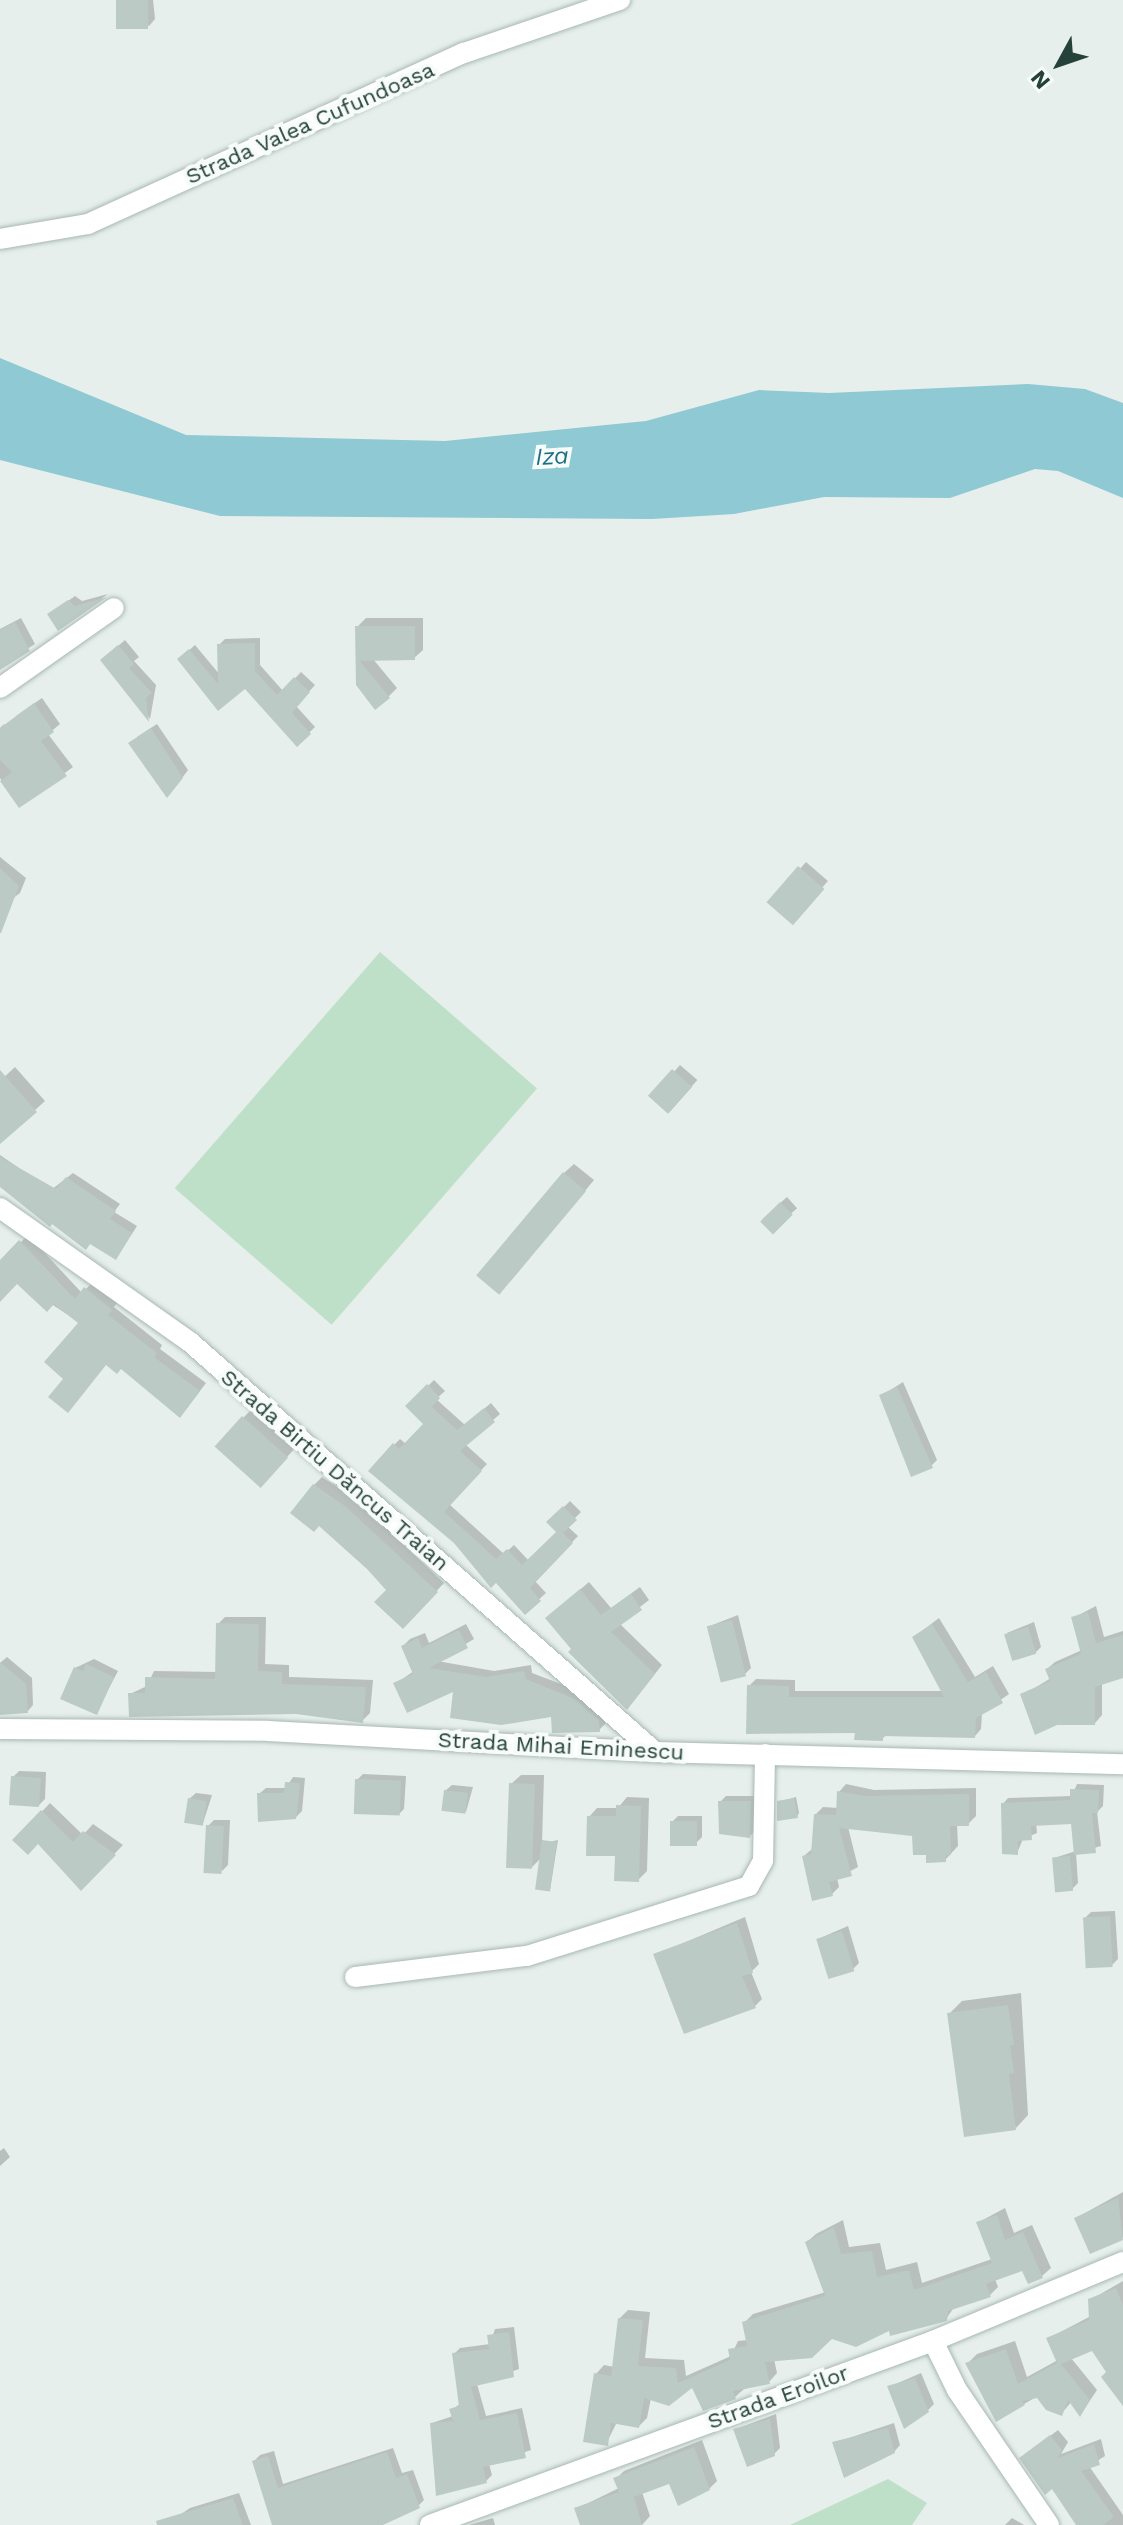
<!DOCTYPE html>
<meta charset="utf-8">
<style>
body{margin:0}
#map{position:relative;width:1123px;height:2525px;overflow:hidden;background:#e6efeb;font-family:"Work Sans",sans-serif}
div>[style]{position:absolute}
.green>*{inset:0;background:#bfe0c8;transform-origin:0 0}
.water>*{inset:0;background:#8ec9d4}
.shadow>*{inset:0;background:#0003;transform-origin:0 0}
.building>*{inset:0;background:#bbcac4;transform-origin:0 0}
.roads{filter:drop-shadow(0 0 2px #a8b8b2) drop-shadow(0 0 2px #a8b8b2)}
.street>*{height:20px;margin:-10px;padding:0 10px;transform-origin:10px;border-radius:10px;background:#fff}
span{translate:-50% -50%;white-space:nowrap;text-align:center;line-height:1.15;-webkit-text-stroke:8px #f7fbf9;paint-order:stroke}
.street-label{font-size:22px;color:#24423a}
.water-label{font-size:24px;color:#1c6f80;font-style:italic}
.north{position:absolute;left:1019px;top:24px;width:80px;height:80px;-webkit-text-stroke:6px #f7fbf9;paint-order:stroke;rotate:230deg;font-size:22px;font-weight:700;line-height:32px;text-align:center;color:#24423a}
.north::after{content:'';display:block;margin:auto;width:28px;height:36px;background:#24423a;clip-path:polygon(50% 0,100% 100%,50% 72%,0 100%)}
</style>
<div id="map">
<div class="green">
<div style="left:380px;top:952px;width:208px;height:313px;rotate:41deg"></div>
<div style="clip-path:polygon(888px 2479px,927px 2503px,912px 2525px,790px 2525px)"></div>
</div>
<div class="water">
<div style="clip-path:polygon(0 358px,186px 435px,445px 441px,646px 421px,759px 390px,829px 393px,1028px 384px,1085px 389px,1123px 403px,1123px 498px,1058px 471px,1035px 469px,950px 498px,824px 497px,734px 514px,652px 519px,220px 516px,0 460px)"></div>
</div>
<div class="shadow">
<div style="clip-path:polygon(118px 0,153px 0,155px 19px,149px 26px)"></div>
<div style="clip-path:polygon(108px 594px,59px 628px,50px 614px,75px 596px,82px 601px)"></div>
<div style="clip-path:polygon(21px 618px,35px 644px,0 666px,0 629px)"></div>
<div style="clip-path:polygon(366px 618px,423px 618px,423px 650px,414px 658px,373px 659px,397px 688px,388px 697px,358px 684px,357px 627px)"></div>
<div style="clip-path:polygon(260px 638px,260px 665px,283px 691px,301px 672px,315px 685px,296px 706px,315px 727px,297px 744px,245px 686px,219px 709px,185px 654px,195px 645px,220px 675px,219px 645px,225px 639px)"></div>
<div style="clip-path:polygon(125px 640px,139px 657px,134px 661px,156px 685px,150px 719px,109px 654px)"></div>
<div style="clip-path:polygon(42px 698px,60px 724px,48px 734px,73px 767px,20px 805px,0 778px,0 728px,4px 724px,10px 735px,16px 716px)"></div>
<div style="clip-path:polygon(157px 724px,188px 770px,173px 790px,137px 737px)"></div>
<div style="clip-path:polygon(0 857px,26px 878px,20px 893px,0 908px)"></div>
<div style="left:806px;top:862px;width:29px;height:54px;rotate:41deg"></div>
<div style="left:680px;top:1065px;width:23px;height:42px;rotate:41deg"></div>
<div style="clip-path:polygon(15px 1067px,45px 1101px,35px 1110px,0 1102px,0 1081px)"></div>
<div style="clip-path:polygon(0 1155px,51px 1190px,73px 1173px,120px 1204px,114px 1212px,137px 1226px,121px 1251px,115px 1257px,0 1184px)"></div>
<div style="clip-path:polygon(574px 1164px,594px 1180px,509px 1283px,564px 1173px)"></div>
<div style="left:787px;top:1197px;width:15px;height:34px;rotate:48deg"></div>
<div style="clip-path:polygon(28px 1235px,82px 1293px,93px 1282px,118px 1302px,114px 1307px,162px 1345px,160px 1349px,206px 1383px,187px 1408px,122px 1367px,107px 1363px,66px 1379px,80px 1323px,17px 1281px,0 1299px,0 1263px)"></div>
<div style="clip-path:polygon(434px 1380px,445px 1391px,436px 1399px,465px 1425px,491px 1403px,500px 1414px,465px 1444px,487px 1464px,449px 1504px,504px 1554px,514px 1545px,529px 1561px,559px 1532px,549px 1522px,570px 1501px,581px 1512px,567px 1526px,578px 1536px,535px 1581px,546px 1593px,525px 1612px,497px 1580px,492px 1585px,394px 1445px,400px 1439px,406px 1444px,425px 1424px,408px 1406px)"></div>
<div style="clip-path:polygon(903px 1382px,937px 1460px,931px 1466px,881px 1396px)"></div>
<div style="clip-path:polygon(253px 1408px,296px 1447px,270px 1476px,243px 1418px)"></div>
<div style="clip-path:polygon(322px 1477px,354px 1498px,444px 1583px,403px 1627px,388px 1590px,314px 1485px)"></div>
<div style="clip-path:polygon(589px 1582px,611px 1608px,640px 1587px,649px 1600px,619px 1623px,662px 1665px,635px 1699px,573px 1649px,556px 1610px)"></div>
<div style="clip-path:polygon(1096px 1606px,1104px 1637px,1123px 1631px,1123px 1676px,1102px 1683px,1102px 1715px,1095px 1723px,1023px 1695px,1051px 1678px,1047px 1669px,1055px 1662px,1082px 1650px,1073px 1618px)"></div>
<div style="clip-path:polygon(738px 1615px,751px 1668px,745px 1674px,710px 1626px)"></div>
<div style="clip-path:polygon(225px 1617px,266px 1617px,265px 1664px,289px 1665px,289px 1677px,373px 1680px,370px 1713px,362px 1721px,328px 1713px,131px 1715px,130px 1694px,147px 1686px,154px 1671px,217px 1672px,218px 1624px)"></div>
<div style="clip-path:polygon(939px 1618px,975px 1677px,993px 1666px,1009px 1694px,982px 1713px,981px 1729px,975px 1736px,887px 1734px,882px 1739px,749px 1686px,756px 1679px,795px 1680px,795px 1691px,943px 1691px,914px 1637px)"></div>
<div style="clip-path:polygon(1034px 1622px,1041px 1647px,1035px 1653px,1007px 1633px)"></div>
<div style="clip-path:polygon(466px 1624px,474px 1639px,437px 1661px,494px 1671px,531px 1665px,532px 1673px,582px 1692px,606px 1713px,606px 1723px,599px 1730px,455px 1689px,395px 1684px,414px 1671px,403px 1646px,410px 1639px,425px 1633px,429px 1643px)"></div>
<div style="clip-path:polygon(7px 1657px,32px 1678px,33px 1705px,27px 1712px,0 1710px,0 1663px)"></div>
<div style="clip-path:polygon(94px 1659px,118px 1671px,96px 1713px,75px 1668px)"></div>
<div style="clip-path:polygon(19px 1771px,46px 1772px,45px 1799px,39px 1805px,13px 1777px)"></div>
<div style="clip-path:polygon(363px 1774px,406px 1776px,404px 1809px,398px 1815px,357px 1780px)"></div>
<div style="clip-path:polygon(521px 1775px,544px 1775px,542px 1844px,558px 1840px,550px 1890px,543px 1856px,532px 1867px,511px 1784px)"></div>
<div style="clip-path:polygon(293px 1777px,305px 1778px,302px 1811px,296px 1817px,259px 1794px,266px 1788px,286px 1788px)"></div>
<div style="clip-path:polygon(846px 1784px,874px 1790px,976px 1788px,976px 1816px,968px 1824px,957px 1824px,958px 1846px,945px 1860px,928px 1853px,914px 1834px,848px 1827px,858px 1867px,837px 1878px,839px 1887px,832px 1894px,804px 1856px,812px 1849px,816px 1814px,823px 1807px,838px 1808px,839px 1792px)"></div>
<div style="clip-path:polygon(1077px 1784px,1104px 1785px,1103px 1806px,1097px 1812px,1101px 1846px,1076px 1853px,1078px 1883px,1072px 1889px,1054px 1858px,1076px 1851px,1073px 1822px,1036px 1823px,1037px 1833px,1023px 1839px,1017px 1853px,1003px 1804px,1008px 1798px,1072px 1796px)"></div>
<div style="clip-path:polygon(452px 1785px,473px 1787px,466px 1812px,445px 1791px)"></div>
<div style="clip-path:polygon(196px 1793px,212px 1795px,203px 1823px,189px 1799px)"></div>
<div style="clip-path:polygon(726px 1796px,756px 1796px,756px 1830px,750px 1836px,720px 1802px)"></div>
<div style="clip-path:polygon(627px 1797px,649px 1798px,647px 1871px,638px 1880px,589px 1817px,597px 1808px,618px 1808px)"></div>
<div style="clip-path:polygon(796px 1797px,799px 1813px,797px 1816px,779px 1802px)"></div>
<div style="clip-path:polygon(50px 1803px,83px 1835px,93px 1824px,123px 1845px,81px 1888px,39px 1841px,15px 1840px)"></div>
<div style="clip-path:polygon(678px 1816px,702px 1816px,702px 1837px,696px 1843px,672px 1822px)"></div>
<div style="clip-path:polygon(214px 1820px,230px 1820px,228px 1865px,222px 1871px,208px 1826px)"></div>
<div style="clip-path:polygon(1115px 1911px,1118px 1959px,1112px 1965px,1085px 1918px,1091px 1912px)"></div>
<div style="clip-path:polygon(745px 1917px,759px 1964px,751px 1972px,762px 1999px,755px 2006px,655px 1955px)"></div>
<div style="clip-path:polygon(848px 1926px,859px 1963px,853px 1969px,818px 1939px)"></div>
<div style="clip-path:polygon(1021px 1993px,1028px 2115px,1016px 2128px,949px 2014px,962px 2001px)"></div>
<div style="clip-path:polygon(4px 2148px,10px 2157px,0 2166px,0 2151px)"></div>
<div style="clip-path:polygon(1123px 2192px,1123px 2237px,1091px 2252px,1076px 2218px)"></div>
<div style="clip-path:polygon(1005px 2208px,1014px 2233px,1032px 2225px,1051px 2268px,1042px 2276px,1024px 2269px,995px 2279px,998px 2287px,990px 2295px,955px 2306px,946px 2319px,831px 2336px,774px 2359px,777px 2373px,769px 2382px,744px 2389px,735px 2397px,693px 2385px,651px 2398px,647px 2418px,639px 2426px,617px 2422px,606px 2444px,596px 2374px,604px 2365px,614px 2367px,620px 2318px,628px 2310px,650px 2312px,645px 2358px,684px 2360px,686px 2376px,731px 2356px,738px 2341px,748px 2340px,744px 2323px,753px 2314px,826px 2292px,807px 2242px,816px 2234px,843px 2220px,849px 2247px,880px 2243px,886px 2270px,917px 2262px,922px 2283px,992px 2259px,979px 2222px)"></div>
<div style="clip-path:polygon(1123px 2281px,1123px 2397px,1092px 2349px,1071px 2358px,1097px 2390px,1081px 2414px,1072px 2401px,1062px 2413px,1038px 2396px,1024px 2404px,968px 2363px,977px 2354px,1015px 2341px,1027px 2377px,1058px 2360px,1049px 2338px,1091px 2316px,1090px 2300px)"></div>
<div style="clip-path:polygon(514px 2327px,519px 2369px,477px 2384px,486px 2416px,522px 2408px,531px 2450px,489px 2464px,492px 2475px,486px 2481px,432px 2423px,453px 2416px,452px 2410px,461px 2403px,454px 2354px,460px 2348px,490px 2344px,495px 2329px)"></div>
<div style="clip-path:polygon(921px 2373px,934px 2404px,928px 2410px,889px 2387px)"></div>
<div style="clip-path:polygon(776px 2414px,780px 2448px,774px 2454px,736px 2429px)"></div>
<div style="clip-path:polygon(894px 2423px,900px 2445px,894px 2452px,834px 2443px)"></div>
<div style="clip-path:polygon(1058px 2430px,1068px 2442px,1061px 2454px,1101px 2439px,1105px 2456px,1089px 2466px,1123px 2515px,1123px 2525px,1078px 2525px,1053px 2486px,1021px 2458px)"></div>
<div style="clip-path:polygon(702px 2440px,717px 2481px,709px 2489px,670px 2481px,642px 2492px,650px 2516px,642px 2525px,582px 2525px,576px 2509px,619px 2488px,616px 2479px,624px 2471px)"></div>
<div style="clip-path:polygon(393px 2448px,402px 2473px,413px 2470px,424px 2500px,418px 2506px,378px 2525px,274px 2525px,254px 2461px,260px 2455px,274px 2451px,283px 2484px)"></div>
<div style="clip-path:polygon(239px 2493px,251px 2525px,165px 2525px,190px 2508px)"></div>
<div style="clip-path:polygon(493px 2518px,495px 2525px,469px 2525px)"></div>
<div style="clip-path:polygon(1012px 2518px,1024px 2525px,1005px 2525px)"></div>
</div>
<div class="building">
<div style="left:116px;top:0;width:32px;height:29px"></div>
<div style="clip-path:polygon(107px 597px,58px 631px,47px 614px,68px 600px,75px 606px)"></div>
<div style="clip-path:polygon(15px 622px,30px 651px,0 670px,0 630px)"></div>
<div style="clip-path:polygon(355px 626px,415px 626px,415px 660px,360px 661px,390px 698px,375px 710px,356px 685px)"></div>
<div style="clip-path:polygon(255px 643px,255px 671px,277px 695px,294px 677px,310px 692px,292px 713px,311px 734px,297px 747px,245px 689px,218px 711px,177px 659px,189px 649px,218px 684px,217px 644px)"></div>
<div style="clip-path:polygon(118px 645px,134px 664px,129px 668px,152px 693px,146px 698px,149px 722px,100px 660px)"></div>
<div style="clip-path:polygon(34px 703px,54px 732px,41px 741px,67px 776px,19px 808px,0 781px,12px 772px,0 760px,0 728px)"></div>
<div style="clip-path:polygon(151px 728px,183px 778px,167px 798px,128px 743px)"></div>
<div style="left:798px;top:866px;width:35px;height:48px;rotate:41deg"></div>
<div style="clip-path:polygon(0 868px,19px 886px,1px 933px,0 933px)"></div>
<div style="left:672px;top:1069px;width:27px;height:36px;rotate:42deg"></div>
<div style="clip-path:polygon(0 1070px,37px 1112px,0 1144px)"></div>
<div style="clip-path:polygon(0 1157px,56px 1189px,66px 1177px,116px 1211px,110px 1219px,132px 1233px,116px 1260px,90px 1244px,86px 1250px,52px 1224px,50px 1227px,0 1187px)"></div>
<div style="left:563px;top:1172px;width:30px;height:135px;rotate:40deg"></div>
<div style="left:780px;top:1202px;width:18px;height:28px;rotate:45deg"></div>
<div style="clip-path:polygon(19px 1240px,75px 1299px,84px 1287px,112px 1310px,108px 1315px,157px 1353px,154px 1357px,200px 1391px,180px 1418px,121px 1369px,117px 1374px,106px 1365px,68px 1413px,48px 1397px,63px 1379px,44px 1362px,78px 1323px,54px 1304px,47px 1312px,17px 1284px,0 1302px,0 1260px)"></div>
<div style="clip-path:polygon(427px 1384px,440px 1398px,432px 1407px,457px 1430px,484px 1408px,495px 1422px,460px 1451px,482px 1471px,444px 1512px,479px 1543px,496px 1559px,507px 1549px,522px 1565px,556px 1532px,546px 1522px,563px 1506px,577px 1520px,563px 1533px,573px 1543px,530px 1588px,541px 1601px,525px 1615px,496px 1583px,491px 1588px,454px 1543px,368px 1471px,393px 1443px,399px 1449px,423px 1424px,405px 1406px)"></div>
<div style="clip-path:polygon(897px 1387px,933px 1468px,911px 1477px,879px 1395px)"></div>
<div style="left:242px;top:1416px;width:62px;height:41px;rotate:42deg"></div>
<div style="clip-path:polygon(313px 1484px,345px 1506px,438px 1592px,403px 1629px,374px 1602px,386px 1590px,367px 1569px,319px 1526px,314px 1532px,290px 1513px)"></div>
<div style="clip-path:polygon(580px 1589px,601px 1615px,631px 1594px,642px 1610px,611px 1632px,655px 1674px,627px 1710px,568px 1652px,571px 1649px,545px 1618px)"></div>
<div style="clip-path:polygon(1088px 1612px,1096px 1643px,1123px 1635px,1123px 1678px,1095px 1687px,1095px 1725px,1057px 1725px,1035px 1735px,1020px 1694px,1050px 1681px,1045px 1669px,1081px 1654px,1071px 1617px)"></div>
<div style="left:732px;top:1620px;width:58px;height:26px;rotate:76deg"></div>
<div style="clip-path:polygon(216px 1623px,259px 1624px,258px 1671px,282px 1672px,282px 1684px,366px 1687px,363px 1723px,296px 1714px,129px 1717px,128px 1693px,145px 1693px,145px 1677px,215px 1679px)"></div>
<div style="clip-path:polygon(932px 1624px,968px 1682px,986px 1672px,1003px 1703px,976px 1718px,975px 1738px,883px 1736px,883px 1741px,854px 1740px,855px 1733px,746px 1734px,747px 1685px,789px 1686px,789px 1697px,944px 1697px,912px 1637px)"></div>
<div style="left:1028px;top:1627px;width:28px;height:25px;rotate:73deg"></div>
<div style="clip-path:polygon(459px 1630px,468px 1648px,429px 1668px,486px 1677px,524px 1671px,526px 1679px,575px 1699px,599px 1720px,600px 1732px,552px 1733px,551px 1717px,501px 1725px,450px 1718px,453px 1692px,407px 1713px,393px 1683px,413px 1674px,401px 1646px,418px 1638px,422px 1648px)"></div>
<div style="clip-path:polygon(0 1662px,26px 1684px,28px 1713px,0 1715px)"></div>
<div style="clip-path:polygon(86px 1664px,114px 1677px,97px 1715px,60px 1699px,74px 1667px,83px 1671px)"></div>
<div style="left:11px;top:1776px;width:30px;height:29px;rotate:4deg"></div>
<div style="left:355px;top:1779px;width:46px;height:35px;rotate:2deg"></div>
<div style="clip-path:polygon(285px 1782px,300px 1783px,296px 1819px,258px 1822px,257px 1793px,284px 1793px)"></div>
<div style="left:509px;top:1783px;width:26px;height:85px;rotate:2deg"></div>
<div style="clip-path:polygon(1070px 1789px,1099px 1790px,1098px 1813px,1092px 1813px,1096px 1853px,1074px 1855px,1071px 1824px,1031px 1826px,1032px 1840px,1018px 1841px,1018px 1855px,1002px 1854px,1001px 1803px,1070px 1800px)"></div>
<div style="left:444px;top:1790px;width:24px;height:21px;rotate:7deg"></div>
<div style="clip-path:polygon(837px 1791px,865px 1796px,969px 1794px,969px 1826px,950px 1826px,951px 1855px,946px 1855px,946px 1862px,926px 1863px,926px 1855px,913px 1855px,912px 1836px,839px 1828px,852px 1876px,829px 1882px,833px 1896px,812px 1901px,802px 1856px,811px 1854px,814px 1814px,836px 1815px)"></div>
<div style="left:188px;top:1798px;width:19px;height:25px;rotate:9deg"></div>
<div style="clip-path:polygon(794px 1798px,798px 1818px,777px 1821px,777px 1801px)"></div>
<div style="clip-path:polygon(718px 1801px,751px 1801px,750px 1838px,719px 1834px)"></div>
<div style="clip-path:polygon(616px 1805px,641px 1806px,639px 1882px,614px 1881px,615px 1856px,586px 1856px,587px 1816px,616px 1816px)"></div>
<div style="clip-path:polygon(41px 1810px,73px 1842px,83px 1831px,116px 1855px,81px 1891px,38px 1844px,28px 1855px,12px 1840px)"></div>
<div style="left:670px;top:1821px;width:27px;height:25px"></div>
<div style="left:206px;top:1825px;width:18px;height:48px;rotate:3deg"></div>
<div style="left:542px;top:1840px;width:15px;height:50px;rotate:8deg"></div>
<div style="left:1070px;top:1856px;width:35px;height:18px;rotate:85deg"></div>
<div style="left:1110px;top:1916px;width:51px;height:27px;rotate:87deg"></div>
<div style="clip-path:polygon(737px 1923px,753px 1973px,742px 1976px,756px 2008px,684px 2034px,653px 1954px)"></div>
<div style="left:842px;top:1931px;width:42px;height:27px;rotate:73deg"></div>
<div style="clip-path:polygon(1008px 2005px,1014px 2045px,1010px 2045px,1014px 2073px,1009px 2074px,1016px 2130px,964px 2137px,947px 2013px)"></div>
<div style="clip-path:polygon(1118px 2198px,1123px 2240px,1090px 2254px,1074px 2218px)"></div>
<div style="clip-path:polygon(997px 2215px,1005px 2240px,1023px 2232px,1043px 2278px,1028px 2284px,1022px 2271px,986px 2284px,991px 2297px,948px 2311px,947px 2321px,890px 2336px,889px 2331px,856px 2347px,832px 2339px,812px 2358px,765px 2362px,770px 2384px,733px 2391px,736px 2399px,703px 2411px,692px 2388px,669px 2406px,644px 2398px,639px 2428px,611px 2423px,608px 2446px,583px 2442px,594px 2373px,611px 2376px,618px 2318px,643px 2320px,638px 2366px,676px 2368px,678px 2383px,730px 2360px,728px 2349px,747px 2346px,742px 2322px,825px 2296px,805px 2242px,834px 2227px,841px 2254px,872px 2251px,877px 2277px,909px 2270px,914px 2290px,992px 2263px,976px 2222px)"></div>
<div style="clip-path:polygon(1116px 2288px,1123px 2305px,1123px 2406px,1101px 2377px,1106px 2372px,1092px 2351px,1061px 2364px,1090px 2400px,1080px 2417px,1068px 2400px,1062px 2416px,1046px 2410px,1037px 2398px,1022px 2401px,1025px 2405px,996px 2422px,965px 2363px,1006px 2349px,1018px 2384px,1057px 2363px,1046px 2338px,1089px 2320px,1088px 2299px)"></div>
<div style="clip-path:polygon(509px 2332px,514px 2377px,471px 2387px,480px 2420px,517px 2413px,526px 2458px,483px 2467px,487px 2483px,436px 2496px,430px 2423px,453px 2421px,449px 2409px,459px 2406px,452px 2353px,489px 2349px,487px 2335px)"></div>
<div style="clip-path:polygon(915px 2378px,929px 2412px,904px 2429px,887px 2386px)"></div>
<div style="clip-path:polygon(770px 2419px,775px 2456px,747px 2467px,733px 2429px)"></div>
<div style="clip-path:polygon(888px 2428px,895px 2453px,844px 2478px,832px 2442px)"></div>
<div style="clip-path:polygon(1050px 2435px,1062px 2450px,1058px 2458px,1094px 2444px,1100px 2465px,1081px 2471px,1114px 2517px,1103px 2525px,1076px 2525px,1052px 2489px,1045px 2495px,1019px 2458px)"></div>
<div style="clip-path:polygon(694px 2447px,710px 2490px,678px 2506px,669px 2484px,634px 2497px,642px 2525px,580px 2525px,574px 2508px,619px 2492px,613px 2478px)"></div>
<div style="clip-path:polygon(387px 2452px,396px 2478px,407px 2474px,420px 2508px,383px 2525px,272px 2525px,252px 2461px,268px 2456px,278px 2488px)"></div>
<div style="clip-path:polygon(233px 2498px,243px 2525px,157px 2525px,156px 2521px)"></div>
</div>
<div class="roads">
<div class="street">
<div style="left:0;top:239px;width:89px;rotate:-9.7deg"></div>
<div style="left:88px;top:224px;width:413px;rotate:-24.5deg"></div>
<div style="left:464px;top:53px;width:165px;rotate:-18.8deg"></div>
<div style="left:0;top:688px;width:139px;rotate:-35.1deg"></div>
<div style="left:0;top:1208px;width:232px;rotate:35.2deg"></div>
<div style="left:190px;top:1342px;width:620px;rotate:41.4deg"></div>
<div style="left:0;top:1729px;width:268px;rotate:0.4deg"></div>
<div style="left:268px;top:1731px;width:388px;rotate:3.1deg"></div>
<div style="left:655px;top:1752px;width:468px;rotate:1.5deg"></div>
<div style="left:355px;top:1977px;width:173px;rotate:-7deg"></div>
<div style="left:527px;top:1956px;width:233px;rotate:-17.5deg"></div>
<div style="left:749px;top:1886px;width:29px;rotate:-61deg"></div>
<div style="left:763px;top:1861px;width:107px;rotate:-88.9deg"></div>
<div style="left:933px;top:2341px;width:55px;rotate:63.9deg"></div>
<div style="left:957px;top:2390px;width:163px;rotate:55.7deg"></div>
<div style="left:430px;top:2525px;width:536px;rotate:-20.09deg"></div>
<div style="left:933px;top:2341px;width:206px;rotate:-22.6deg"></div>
</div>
</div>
<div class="street-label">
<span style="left:310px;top:123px;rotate:-24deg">Strada Valea Cufundoasa</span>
<span style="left:335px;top:1470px;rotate:41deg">Strada Birtiu Dăncus Traian</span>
<span style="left:561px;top:1746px;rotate:3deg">Strada Mihai Eminescu</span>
<span style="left:778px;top:2397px;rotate:-20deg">Strada Eroilor</span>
</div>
<div class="water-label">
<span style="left:552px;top:457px;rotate:-3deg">Iza</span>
</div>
<div class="north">N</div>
</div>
